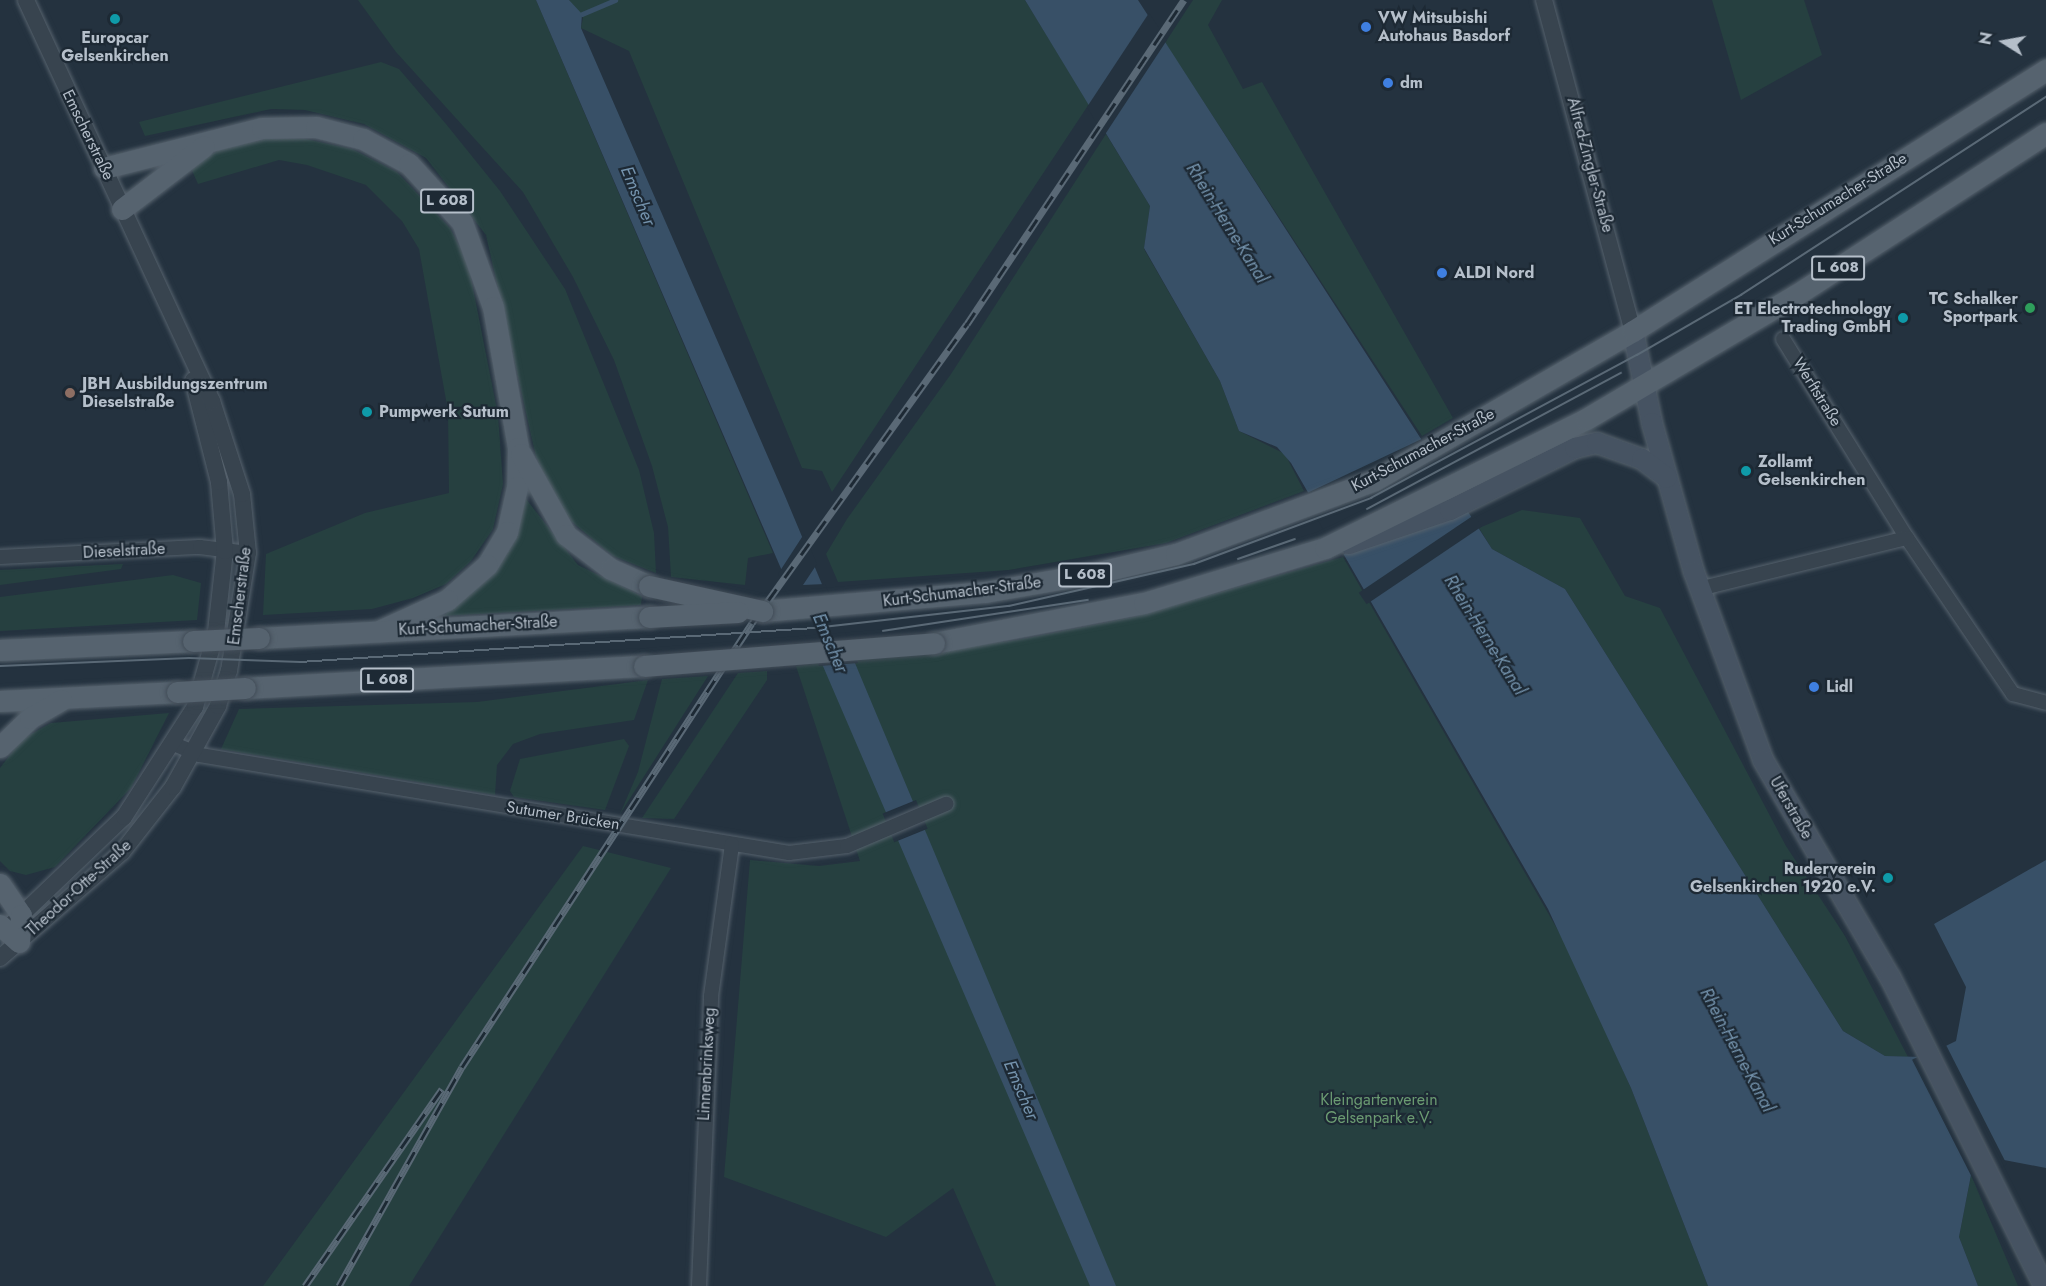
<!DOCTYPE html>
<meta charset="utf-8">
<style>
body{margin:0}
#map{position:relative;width:2046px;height:1286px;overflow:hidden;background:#24323f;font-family:Jost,sans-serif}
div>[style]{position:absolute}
.green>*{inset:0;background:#264040}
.water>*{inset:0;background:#385067}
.pier>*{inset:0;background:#24323f;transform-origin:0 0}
.stream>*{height:5px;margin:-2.5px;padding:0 2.5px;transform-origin:2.5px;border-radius:2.5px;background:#385067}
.roads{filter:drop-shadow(0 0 2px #56626d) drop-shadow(0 0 2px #56626d)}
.minor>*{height:14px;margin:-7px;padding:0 7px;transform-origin:7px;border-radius:7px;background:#38444f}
.tertiary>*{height:16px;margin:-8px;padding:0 8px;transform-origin:8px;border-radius:8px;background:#38444f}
.secondary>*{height:20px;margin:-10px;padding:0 10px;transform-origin:10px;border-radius:10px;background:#465362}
.primary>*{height:21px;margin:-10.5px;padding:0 10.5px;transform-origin:10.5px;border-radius:10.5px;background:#56636f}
.tram>*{height:1.5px;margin:-0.75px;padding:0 0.75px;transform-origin:0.75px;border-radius:0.75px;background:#5a6976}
.rail>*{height:7px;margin-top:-3.5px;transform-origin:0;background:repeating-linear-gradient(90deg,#1d2934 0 14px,#5a6976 0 28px);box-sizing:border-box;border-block:2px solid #5a6976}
.bridges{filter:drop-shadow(0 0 2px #424d58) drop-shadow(0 0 2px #424d58)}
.primary-bridge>*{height:21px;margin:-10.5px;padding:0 10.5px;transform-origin:10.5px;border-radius:10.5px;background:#56636f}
.dots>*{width:16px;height:16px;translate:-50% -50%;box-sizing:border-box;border:3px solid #1d2934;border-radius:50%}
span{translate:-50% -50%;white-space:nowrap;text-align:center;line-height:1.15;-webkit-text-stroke:4.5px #1d2934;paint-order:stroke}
.shield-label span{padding:2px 4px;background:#1d2934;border:2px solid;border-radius:4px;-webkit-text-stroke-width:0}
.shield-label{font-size:15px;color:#b5bfca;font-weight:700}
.poi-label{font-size:16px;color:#b5bfca;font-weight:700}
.left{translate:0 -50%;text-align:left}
.right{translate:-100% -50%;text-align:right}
.street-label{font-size:16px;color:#b5bfca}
.park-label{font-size:16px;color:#6b9b72}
.water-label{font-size:18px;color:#7493ad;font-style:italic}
.north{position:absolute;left:1974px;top:12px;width:60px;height:60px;-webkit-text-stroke:4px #1d2934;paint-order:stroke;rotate:281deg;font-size:16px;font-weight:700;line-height:24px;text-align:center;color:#b5bfca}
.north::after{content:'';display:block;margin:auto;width:21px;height:27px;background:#b5bfca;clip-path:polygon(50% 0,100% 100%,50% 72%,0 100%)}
</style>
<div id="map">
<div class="green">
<div style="clip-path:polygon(358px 0,536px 0,773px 553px,748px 558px,745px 585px,671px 577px,668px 527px,652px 466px,614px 360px,573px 277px,523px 192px,396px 52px)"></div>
<div style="clip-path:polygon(569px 0,1025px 0,1089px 104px,832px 492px,822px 471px,802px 468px,629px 51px,581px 28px,583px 18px)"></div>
<div style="clip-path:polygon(1193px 0,1222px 0,1208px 25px,1243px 89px,1262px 82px,1453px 418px,1422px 436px,1165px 43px)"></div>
<div style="clip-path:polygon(1712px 0,1804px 0,1822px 55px,1741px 100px)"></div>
<div style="clip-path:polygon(381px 62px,399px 69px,446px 124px,500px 191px,565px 289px,639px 470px,654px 533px,656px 573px,613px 556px,572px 522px,550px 489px,536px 457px,486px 235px,426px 158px,364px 124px,305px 110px,271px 109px,145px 136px,139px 122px)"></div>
<div style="clip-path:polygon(1106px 134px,1150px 206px,1144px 249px,1220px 381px,1239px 431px,1285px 454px,1304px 491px,1166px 543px,1009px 570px,838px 582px,826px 554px,847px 519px,951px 374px)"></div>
<div style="clip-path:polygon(265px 139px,306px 139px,352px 149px,397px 172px,450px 228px,468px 263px,498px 415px,503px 484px,493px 529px,471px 561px,446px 584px,413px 598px,372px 609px,263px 615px,266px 554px,365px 513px,449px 493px,448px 411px,419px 249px,402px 221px,366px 185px,307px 165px,279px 160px,198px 184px,190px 166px,219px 150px)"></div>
<div style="clip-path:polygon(526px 499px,578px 565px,642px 596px,641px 605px,443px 616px,489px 578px,507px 554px)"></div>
<div style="clip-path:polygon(1522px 510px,1580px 518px,1625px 596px,1660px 608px,1786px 846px,1845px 936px,1908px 1057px,1885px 1056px,1843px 1031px,1565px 589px,1492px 549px,1479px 528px)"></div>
<div style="clip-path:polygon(1343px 557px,1567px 946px,1631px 1088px,1708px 1286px,996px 1286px,953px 1188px,886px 1237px,724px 1177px,750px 860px,819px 866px,860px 861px,796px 666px,1017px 640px,1133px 617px)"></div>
<div style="clip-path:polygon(123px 564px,121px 569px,0 585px,0 570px)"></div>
<div style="clip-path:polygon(173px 575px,201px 583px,197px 620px,0 631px,0 597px)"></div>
<div style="clip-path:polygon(767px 671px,767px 680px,674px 819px,642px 818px,738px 673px)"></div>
<div style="clip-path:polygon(708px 676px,620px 814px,638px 772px,662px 679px)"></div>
<div style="clip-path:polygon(648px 680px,634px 720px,540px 734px,513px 744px,497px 765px,495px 795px,221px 749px,239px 709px,477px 702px)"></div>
<div style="clip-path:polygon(169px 713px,131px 788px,55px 867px,26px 875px,10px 871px,0 861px,0 768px,22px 739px,51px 723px)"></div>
<div style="clip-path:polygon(624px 739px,629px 746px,605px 810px,514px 797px,510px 791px,520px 759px)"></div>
<div style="clip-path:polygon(583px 846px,671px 868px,409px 1286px,263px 1286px)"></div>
<div style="clip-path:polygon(1971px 1175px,2018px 1286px,1978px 1286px,1959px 1237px)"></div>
</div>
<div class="water">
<div style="clip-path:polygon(536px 0,569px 0,582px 14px,581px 28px,785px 496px,1116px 1286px,1090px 1286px)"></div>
<div style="clip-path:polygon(1025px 0,1138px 0,1492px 549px,1565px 589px,1843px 1031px,1885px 1056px,1923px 1057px,1956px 1041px,1966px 987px,1934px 924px,2046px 860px,2046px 1168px,2004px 1160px,1971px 1175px,1959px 1237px,1978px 1286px,1708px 1286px,1631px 1088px,1548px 909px,1291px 463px,1277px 447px,1239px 431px,1220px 381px,1144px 248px,1150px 206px)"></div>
</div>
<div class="pier">
<div style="clip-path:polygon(1149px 13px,1167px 40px,1104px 136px,1087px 107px)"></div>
<div style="clip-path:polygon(1426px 437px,1470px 509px,1339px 556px,1303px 495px)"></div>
<div style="left:1474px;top:515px;width:14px;height:139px;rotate:56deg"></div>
<div style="clip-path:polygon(804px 534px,817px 564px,803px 585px,825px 584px,858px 663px,819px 666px,778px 574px)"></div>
<div style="left:916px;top:800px;width:31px;height:36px;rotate:68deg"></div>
<div style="left:1945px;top:1043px;width:136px;height:37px;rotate:63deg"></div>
</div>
<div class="stream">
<div style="left:582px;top:14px;width:36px;rotate:-23deg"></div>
</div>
<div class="roads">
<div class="minor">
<div style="left:1783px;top:339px;width:234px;rotate:58.1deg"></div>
<div style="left:1907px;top:538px;width:189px;rotate:55.8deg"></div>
<div style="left:2013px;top:694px;width:34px;rotate:15deg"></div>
<div style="left:0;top:557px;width:200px;rotate:-2.9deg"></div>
<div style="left:200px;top:547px;width:48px;rotate:7.1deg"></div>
<div style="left:1699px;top:589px;width:214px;rotate:-13.8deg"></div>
<div style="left:174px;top:744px;width:28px;rotate:23deg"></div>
<div style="left:200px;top:755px;width:597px;rotate:9.45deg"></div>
<div style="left:789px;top:853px;width:58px;rotate:-6.9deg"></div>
<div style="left:847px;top:846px;width:108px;rotate:-23deg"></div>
<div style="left:699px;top:1286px;width:290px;rotate:-87.6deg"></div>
<div style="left:711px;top:996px;width:153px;rotate:-82.1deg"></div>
</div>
<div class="tertiary">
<div style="left:1544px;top:0;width:343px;rotate:75deg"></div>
<div style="left:13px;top:923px;width:153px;rotate:-43.7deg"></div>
<div style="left:124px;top:817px;width:131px;rotate:-57.2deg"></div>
<div style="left:195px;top:707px;width:78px;rotate:-74.4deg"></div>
<div style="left:216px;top:632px;width:81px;rotate:-83.7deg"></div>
<div style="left:225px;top:551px;width:69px;rotate:-95deg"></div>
<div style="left:219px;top:482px;width:105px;rotate:-104.3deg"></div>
<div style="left:0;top:958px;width:162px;rotate:-41deg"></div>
<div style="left:122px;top:852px;width:83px;rotate:-51.9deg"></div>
<div style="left:173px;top:787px;width:93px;rotate:-60.9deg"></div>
<div style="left:218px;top:706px;width:37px;rotate:-73deg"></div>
<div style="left:229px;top:671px;width:120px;rotate:-80.9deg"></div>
<div style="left:248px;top:553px;width:59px;rotate:-95.8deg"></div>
<div style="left:242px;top:494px;width:98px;rotate:-107.9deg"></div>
<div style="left:212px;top:401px;width:442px;rotate:-114.9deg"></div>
</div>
<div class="secondary">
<div style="left:1633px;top:331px;width:94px;rotate:78.3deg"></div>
<div style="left:1652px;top:423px;width:155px;rotate:74.3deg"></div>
<div style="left:1694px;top:572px;width:200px;rotate:69.8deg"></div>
<div style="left:1763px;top:760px;width:251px;rotate:59.7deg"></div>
<div style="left:1890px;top:977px;width:345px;rotate:63.5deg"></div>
<div style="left:1349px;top:544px;width:107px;rotate:-18.6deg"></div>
<div style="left:1450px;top:510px;width:140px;rotate:-26.4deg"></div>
<div style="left:1575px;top:448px;width:23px;rotate:-13deg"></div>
<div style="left:1597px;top:443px;width:48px;rotate:19.6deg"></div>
<div style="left:1642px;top:459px;width:31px;rotate:37deg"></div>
</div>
<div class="primary">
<div style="left:104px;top:168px;width:163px;rotate:-14.2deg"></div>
<div style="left:262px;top:128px;width:54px;rotate:-1.1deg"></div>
<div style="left:316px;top:127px;width:49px;rotate:14.3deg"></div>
<div style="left:363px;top:139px;width:52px;rotate:28.5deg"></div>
<div style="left:409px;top:164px;width:79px;rotate:47.6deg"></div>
<div style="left:462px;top:222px;width:90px;rotate:70deg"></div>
<div style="left:493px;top:307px;width:143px;rotate:79.9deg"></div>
<div style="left:518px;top:448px;width:39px;rotate:91deg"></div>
<div style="left:517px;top:487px;width:46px;rotate:102.5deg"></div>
<div style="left:507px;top:532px;width:39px;rotate:121deg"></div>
<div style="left:487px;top:565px;width:53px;rotate:138.8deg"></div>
<div style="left:447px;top:600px;width:75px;rotate:155.5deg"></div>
<div style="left:122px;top:209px;width:103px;rotate:-37.5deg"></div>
<div style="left:521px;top:454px;width:93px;rotate:60.9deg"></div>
<div style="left:566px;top:535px;width:56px;rotate:37.1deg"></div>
<div style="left:611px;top:569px;width:42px;rotate:24.1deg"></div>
<div style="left:762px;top:611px;width:224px;rotate:-4.9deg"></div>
<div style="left:985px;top:592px;width:112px;rotate:-9.8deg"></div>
<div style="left:1095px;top:573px;width:83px;rotate:-13.2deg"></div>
<div style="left:1176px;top:554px;width:212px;rotate:-20.4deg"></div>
<div style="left:1375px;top:480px;width:298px;rotate:-30deg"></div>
<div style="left:1633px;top:331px;width:489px;rotate:-32.3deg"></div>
<div style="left:259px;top:638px;width:391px;rotate:-3.1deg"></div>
<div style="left:934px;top:643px;width:214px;rotate:-10.8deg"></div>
<div style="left:1144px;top:603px;width:189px;rotate:-16.9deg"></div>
<div style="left:1325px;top:548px;width:291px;rotate:-26.3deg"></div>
<div style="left:1586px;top:419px;width:244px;rotate:-30.6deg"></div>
<div style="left:1796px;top:295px;width:298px;rotate:-32.9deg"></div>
<div style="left:0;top:650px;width:193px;rotate:-2.7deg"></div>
<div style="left:245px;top:688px;width:400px;rotate:-3.2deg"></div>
<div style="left:0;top:701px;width:177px;rotate:-2.9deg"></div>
<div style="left:0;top:747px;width:42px;rotate:-44deg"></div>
<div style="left:30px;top:718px;width:36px;rotate:-30deg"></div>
<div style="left:0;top:884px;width:37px;rotate:56deg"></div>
<div style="left:21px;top:915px;width:27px;rotate:94deg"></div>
<div style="left:0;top:925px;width:25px;rotate:42deg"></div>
</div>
</div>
<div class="tram">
<div style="left:1367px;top:509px;width:288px;rotate:-28.2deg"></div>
<div style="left:1238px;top:559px;width:60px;rotate:-19.3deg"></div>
<div style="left:883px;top:631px;width:207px;rotate:-8.6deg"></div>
<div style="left:0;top:666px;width:189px;rotate:-2.4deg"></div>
<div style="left:189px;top:658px;width:111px;rotate:2.1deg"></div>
<div style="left:300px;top:662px;width:516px;rotate:-3.78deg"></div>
<div style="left:815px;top:628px;width:195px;rotate:-6.5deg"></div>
<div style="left:1009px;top:606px;width:190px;rotate:-12.8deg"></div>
<div style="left:1194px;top:564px;width:189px;rotate:-20.4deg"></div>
<div style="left:1371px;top:498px;width:302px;rotate:-28.3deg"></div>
<div style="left:1637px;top:355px;width:120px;rotate:-30deg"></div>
<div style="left:1741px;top:295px;width:364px;rotate:-33deg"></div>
</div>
<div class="rail">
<div style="left:305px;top:1286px;width:240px;rotate:-55.2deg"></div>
<div style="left:339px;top:1286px;width:251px;rotate:-60.7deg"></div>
<div style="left:462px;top:1067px;width:530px;rotate:-56.85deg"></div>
<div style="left:752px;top:623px;width:368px;rotate:-54.3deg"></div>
<div style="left:967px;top:324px;width:390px;rotate:-56.2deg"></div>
</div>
<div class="bridges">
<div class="primary-bridge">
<div style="left:649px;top:586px;width:116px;rotate:12.5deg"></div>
<div style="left:649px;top:617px;width:89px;rotate:-3.2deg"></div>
<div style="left:193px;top:641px;width:66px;rotate:-2.6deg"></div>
<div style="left:644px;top:666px;width:291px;rotate:-4.5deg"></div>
<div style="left:177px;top:692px;width:68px;rotate:-3.4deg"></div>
</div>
</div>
<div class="dots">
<div style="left:115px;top:19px;background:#0f9aa8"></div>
<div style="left:1366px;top:27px;background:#3f7fe0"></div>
<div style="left:1388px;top:83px;background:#3f7fe0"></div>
<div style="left:1442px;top:273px;background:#3f7fe0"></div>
<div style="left:2030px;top:308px;background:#2e9e5b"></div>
<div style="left:1903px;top:318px;background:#0f9aa8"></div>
<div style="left:70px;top:393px;background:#8d6e63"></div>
<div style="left:367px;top:412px;background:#0f9aa8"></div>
<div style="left:1746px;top:471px;background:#0f9aa8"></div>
<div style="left:1814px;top:687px;background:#3f7fe0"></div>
<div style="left:1888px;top:878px;background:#0f9aa8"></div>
</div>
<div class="shield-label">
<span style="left:447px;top:201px">L 608</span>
<span style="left:1838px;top:268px">L 608</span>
<span style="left:1085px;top:575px">L 608</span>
<span style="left:387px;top:680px">L 608</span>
</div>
<div class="poi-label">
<span class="left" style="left:1378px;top:27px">VW Mitsubishi<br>Autohaus Basdorf</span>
<span style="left:115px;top:47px">Europcar<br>Gelsenkirchen</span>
<span class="left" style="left:1400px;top:83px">dm</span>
<span class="left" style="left:1454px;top:273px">ALDI Nord</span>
<span class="right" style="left:2018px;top:308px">TC Schalker<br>Sportpark</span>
<span class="right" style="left:1891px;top:318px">ET Electrotechnology<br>Trading GmbH</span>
<span class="left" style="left:82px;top:393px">JBH Ausbildungszentrum<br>Dieselstraße</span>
<span class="left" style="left:379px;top:412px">Pumpwerk Sutum</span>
<span class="left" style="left:1758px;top:471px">Zollamt<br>Gelsenkirchen</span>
<span class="left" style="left:1826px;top:687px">Lidl</span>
<span class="right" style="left:1876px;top:878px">Ruderverein<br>Gelsenkirchen 1920 e.V.</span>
</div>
<div class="street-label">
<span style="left:88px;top:135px;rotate:64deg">Emscherstraße</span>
<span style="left:1590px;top:165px;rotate:75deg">Alfred-Zingler-Straße</span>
<span style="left:1838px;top:199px;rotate:-32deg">Kurt-Schumacher-Straße</span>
<span style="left:1817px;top:392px;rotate:58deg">Werftstraße</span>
<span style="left:1423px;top:450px;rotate:-28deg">Kurt-Schumacher-Straße</span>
<span style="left:124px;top:551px;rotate:-3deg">Dieselstraße</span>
<span style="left:962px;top:592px;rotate:-7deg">Kurt-Schumacher-Straße</span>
<span style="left:240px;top:596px;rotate:-83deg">Emscherstraße</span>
<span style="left:478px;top:626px;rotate:-3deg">Kurt-Schumacher-Straße</span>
<span style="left:1791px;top:808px;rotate:60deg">Uferstraße</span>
<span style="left:563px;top:816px;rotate:9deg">Sutumer Brücken</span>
<span style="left:79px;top:888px;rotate:-42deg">Theodor-Otte-Straße</span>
<span style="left:707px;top:1064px;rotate:-87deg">Linnenbrinksweg</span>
</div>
<div class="park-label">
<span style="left:1379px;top:1109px">Kleingartenverein<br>Gelsenpark e.V.</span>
</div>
<div class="water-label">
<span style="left:638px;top:196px;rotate:67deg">Emscher</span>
<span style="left:1227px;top:223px;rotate:58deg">Rhein-Herne-Kanal</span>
<span style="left:1485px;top:635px;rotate:58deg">Rhein-Herne-Kanal</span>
<span style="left:830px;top:643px;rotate:67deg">Emscher</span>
<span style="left:1737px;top:1050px;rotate:62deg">Rhein-Herne-Kanal</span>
<span style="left:1021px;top:1090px;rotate:67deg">Emscher</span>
</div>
<div class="north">N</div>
</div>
